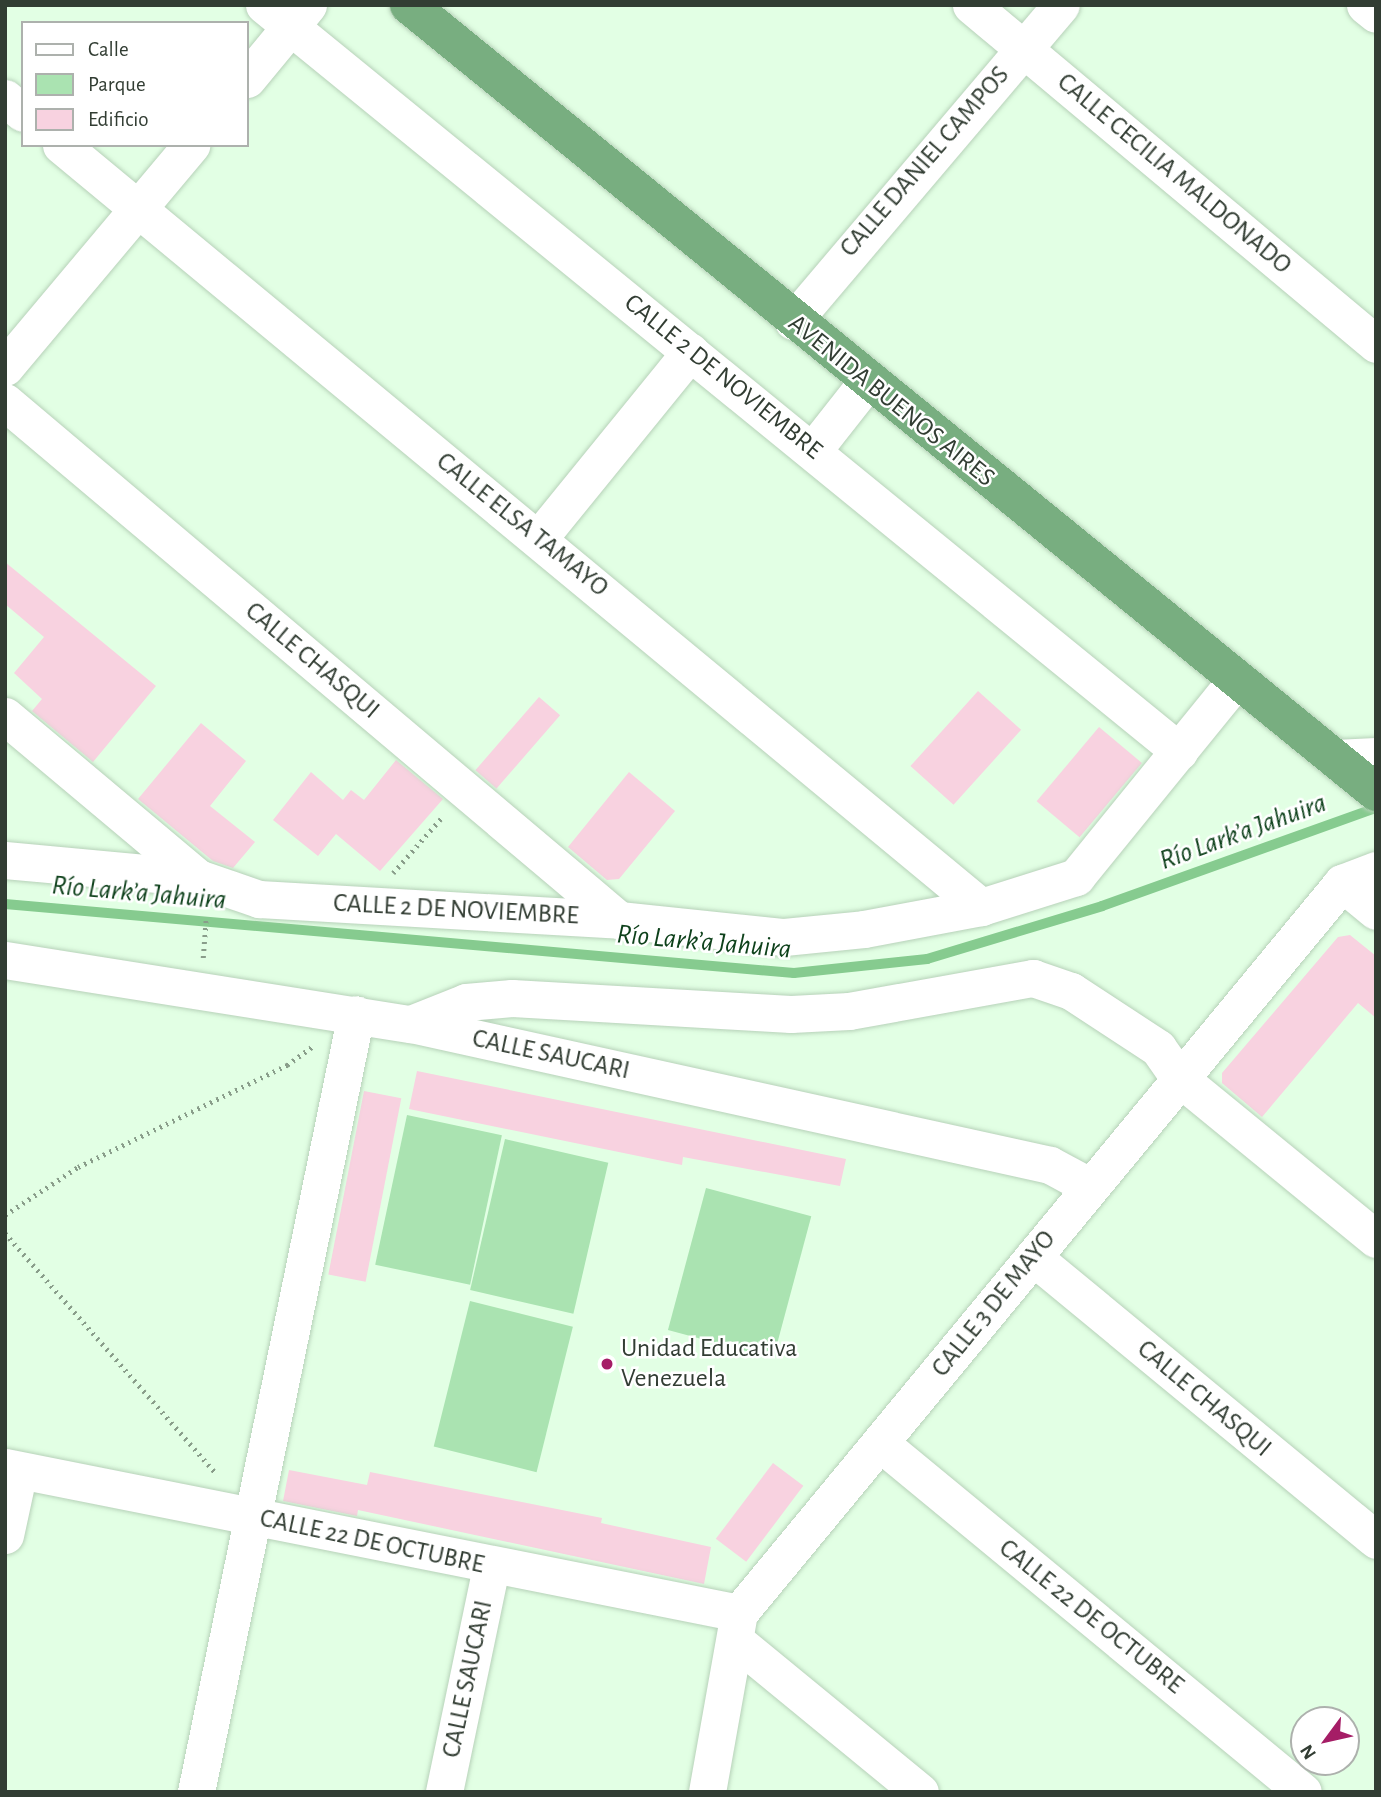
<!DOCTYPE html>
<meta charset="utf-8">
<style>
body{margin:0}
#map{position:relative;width:1381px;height:1797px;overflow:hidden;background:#e2ffe4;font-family:"Alegreya Sans",sans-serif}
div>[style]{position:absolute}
.green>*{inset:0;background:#aae3b1;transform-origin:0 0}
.stream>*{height:10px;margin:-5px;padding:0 5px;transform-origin:5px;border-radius:5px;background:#86cb8f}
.building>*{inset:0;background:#f8d2e0;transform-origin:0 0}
.path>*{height:4.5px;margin-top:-2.25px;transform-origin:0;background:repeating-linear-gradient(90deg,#899d8a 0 2px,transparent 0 7px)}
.roads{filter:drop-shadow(0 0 2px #b7d2b9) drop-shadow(0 0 2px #b7d2b9)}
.minor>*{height:37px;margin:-18.5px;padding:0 18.5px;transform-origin:18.5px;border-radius:18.5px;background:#fff}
.trunk>*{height:38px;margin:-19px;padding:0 19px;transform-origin:19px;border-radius:19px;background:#78ae80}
.dots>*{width:19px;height:19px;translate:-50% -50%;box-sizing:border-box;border:4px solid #fff;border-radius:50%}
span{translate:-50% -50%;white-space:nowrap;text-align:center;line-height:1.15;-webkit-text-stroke:5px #fff;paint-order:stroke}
.street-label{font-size:26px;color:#323d33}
.poi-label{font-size:26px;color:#323d33}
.left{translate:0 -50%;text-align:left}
.water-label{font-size:28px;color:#0e411b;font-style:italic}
.frame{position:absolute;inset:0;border:7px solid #323d33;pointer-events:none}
.legend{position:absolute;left:21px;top:21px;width:228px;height:126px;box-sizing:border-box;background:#fff;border:2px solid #adb1ad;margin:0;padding:9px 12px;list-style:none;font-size:21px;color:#323d33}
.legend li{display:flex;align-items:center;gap:14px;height:35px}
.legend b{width:35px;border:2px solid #adb1ad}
.north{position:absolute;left:1290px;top:1706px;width:70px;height:70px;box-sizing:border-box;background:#fff;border:2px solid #adb1ad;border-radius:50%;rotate:237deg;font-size:19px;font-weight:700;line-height:28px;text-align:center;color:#323d33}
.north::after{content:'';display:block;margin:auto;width:24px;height:32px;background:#a51d66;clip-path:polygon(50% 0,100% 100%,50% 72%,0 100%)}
</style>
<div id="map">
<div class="green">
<div style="left:407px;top:1115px;width:97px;height:153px;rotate:12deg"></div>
<div style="left:505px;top:1139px;width:106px;height:155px;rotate:13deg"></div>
<div style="left:706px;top:1188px;width:109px;height:147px;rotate:15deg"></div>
<div style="left:470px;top:1301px;width:106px;height:150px;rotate:14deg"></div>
</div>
<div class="stream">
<div style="left:5px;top:904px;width:792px;rotate:5deg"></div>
<div style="left:794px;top:973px;width:134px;rotate:-6deg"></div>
<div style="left:927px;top:959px;width:183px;rotate:-16.8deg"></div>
<div style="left:1102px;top:906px;width:291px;rotate:-19.7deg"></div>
</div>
<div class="building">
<div style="clip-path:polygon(5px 562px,156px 686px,93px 762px,32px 711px,42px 699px,14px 673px,44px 637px,5px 604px)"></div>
<div style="left:978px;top:691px;width:58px;height:101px;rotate:42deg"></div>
<div style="left:539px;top:697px;width:28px;height:97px;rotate:41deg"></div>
<div style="clip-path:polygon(201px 723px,246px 761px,210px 806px,255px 842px,233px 868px,213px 861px,138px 799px)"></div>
<div style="left:1099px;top:727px;width:56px;height:97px;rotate:40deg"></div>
<div style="clip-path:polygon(396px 760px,443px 799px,380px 871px,336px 834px,318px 856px,273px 820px,311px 772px,343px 800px,351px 790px,364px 800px)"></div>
<div style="clip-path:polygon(629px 772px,675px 811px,619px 879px,607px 880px,568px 847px)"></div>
<div style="clip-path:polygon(1350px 935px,1376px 956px,1376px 1018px,1358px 1003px,1262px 1117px,1222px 1083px,1222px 1073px,1338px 937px)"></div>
<div style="clip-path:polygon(417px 1071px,846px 1159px,840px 1186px,683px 1157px,682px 1165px,409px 1109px)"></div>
<div style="left:364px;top:1091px;width:38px;height:187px;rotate:11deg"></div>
<div style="left:773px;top:1463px;width:38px;height:95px;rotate:37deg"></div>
<div style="clip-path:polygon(289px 1470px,367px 1485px,370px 1472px,602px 1518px,601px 1523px,711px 1547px,704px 1584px,358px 1510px,357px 1516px,283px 1501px)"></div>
</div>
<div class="path">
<div style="left:393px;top:873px;width:76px;rotate:-48.7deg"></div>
<div style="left:203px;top:958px;width:40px;rotate:-85.7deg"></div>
<div style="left:5px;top:1215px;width:87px;rotate:-33.3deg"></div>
<div style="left:78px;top:1167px;width:233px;rotate:-26deg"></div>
<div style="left:287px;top:1065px;width:32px;rotate:-36deg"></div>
<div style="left:5px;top:1233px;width:318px;rotate:48.7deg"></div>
</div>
<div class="roads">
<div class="minor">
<div style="left:264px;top:5px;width:1181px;rotate:39.19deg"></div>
<div style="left:971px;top:5px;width:528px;rotate:39.93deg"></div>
<div style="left:1365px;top:5px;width:14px;rotate:39deg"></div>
<div style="left:247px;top:79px;width:96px;rotate:-50.5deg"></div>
<div style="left:5px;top:98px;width:23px;rotate:40deg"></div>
<div style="left:61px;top:145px;width:1195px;rotate:39.63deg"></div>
<div style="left:793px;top:321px;width:414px;rotate:-49.7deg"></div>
<div style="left:5px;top:367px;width:290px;rotate:-50deg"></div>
<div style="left:5px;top:402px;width:803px;rotate:40.15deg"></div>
<div style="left:814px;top:449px;width:84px;rotate:-51.8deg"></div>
<div style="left:539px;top:538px;width:240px;rotate:-50.9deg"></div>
<div style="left:5px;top:716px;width:252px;rotate:40deg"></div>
<div style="left:1335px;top:758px;width:41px;rotate:-2.8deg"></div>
<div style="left:5px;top:860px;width:194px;rotate:5.3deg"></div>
<div style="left:198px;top:878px;width:65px;rotate:19deg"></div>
<div style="left:259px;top:899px;width:361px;rotate:3.3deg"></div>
<div style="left:619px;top:920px;width:166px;rotate:5.9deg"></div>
<div style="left:784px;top:937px;width:80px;rotate:-5.7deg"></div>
<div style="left:864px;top:929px;width:119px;rotate:-10.6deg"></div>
<div style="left:981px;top:907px;width:100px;rotate:-17.5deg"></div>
<div style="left:1076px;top:877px;width:254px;rotate:-50.9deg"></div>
<div style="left:1342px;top:883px;width:44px;rotate:39.5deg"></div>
<div style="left:5px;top:960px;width:411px;rotate:9deg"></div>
<div style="left:411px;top:1024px;width:654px;rotate:12.44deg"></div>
<div style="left:1050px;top:1165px;width:44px;rotate:28.3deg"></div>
<div style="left:411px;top:1024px;width:59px;rotate:-21.8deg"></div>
<div style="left:466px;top:1002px;width:46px;rotate:-5deg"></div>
<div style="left:512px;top:998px;width:279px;rotate:3.3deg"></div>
<div style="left:791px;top:1014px;width:58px;rotate:-3deg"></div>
<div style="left:849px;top:1011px;width:187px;rotate:-10.2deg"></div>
<div style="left:1033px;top:978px;width:40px;rotate:18.9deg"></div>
<div style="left:1071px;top:991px;width:104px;rotate:33.2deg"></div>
<div style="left:1158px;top:1048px;width:35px;rotate:55deg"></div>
<div style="left:1178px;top:1077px;width:256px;rotate:39.3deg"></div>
<div style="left:1033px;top:1257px;width:445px;rotate:39.5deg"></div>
<div style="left:880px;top:1443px;width:548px;rotate:39.52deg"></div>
<div style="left:5px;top:1467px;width:748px;rotate:11.25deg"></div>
<div style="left:5px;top:1535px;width:66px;rotate:-77.8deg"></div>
<div style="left:736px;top:1641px;width:238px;rotate:39.4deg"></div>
<div style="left:196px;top:1792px;width:794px;rotate:-78.38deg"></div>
<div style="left:444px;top:1792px;width:230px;rotate:-78.2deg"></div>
<div style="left:707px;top:1792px;width:182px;rotate:-79.9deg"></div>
<div style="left:739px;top:1613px;width:947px;rotate:-50.44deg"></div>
<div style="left:1342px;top:883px;width:36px;rotate:-21deg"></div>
</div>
<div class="trunk">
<div style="left:409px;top:5px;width:1247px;rotate:39.14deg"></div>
</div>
</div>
<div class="dots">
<div style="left:607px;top:1364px;background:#a51d66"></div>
</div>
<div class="street-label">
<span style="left:925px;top:162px;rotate:-49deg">CALLE DANIEL CAMPOS</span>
<span style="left:1174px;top:174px;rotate:40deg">CALLE CECILIA MALDONADO</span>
<span style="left:723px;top:377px;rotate:39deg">CALLE 2 DE NOVIEMBRE</span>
<span style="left:891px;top:401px;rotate:39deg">AVENIDA BUENOS AIRES</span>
<span style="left:522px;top:525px;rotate:39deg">CALLE ELSA TAMAYO</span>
<span style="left:312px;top:661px;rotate:40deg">CALLE CHASQUI</span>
<span style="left:456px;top:910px;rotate:3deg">CALLE 2 DE NOVIEMBRE</span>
<span style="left:551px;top:1055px;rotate:12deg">CALLE SAUCARI</span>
<span style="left:994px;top:1304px;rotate:-51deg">CALLE 3 DE MAYO</span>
<span style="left:1204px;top:1399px;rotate:40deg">CALLE CHASQUI</span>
<span style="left:372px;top:1542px;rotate:12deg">CALLE 22 DE OCTUBRE</span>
<span style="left:1091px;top:1617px;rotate:39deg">CALLE 22 DE OCTUBRE</span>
<span style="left:468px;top:1679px;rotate:-78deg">CALLE SAUCARI</span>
</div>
<div class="poi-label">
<span class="left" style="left:621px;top:1364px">Unidad Educativa<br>Venezuela</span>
</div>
<div class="water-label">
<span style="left:1243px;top:832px;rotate:-20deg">Río Lark’a Jahuira</span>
<span style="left:139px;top:893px;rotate:5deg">Río Lark’a Jahuira</span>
<span style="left:704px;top:942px;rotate:5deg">Río Lark’a Jahuira</span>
</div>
<div class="frame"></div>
<ul class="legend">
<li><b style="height:9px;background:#fff"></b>Calle</li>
<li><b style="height:19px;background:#aae3b1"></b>Parque</li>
<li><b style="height:19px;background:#f8d2e0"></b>Edificio</li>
</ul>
<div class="north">N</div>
</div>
